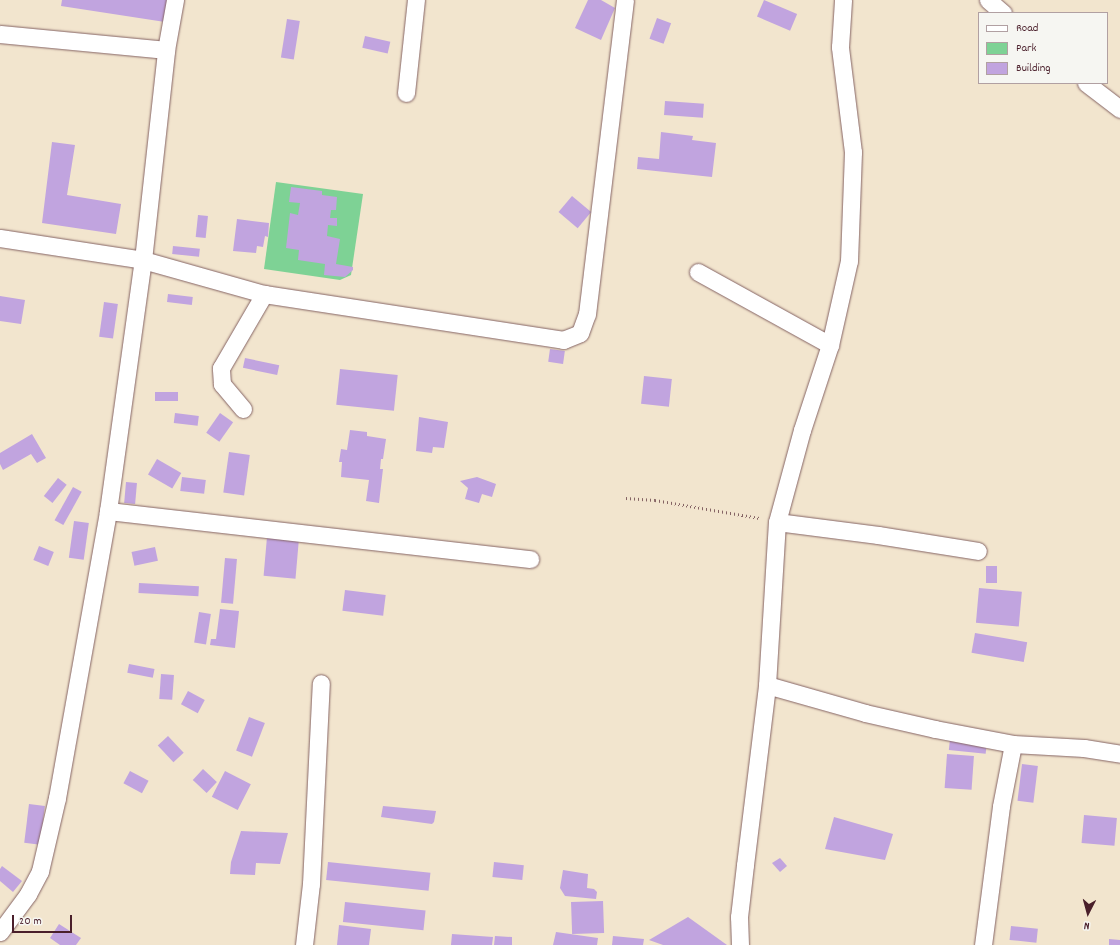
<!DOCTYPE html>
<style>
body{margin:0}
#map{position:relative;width:1120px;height:945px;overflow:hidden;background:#f2e5ce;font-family:Dekko,sans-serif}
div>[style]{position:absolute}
.green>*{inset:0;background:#7ed295}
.building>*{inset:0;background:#c1a4df;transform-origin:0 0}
.path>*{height:2.5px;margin-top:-1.25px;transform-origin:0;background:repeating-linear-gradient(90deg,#856464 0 1px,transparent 0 4px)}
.roads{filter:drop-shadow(0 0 1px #856464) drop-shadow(0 0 1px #856464)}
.minor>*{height:17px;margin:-8.5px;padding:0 8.5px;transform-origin:8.5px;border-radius:8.5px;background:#fff}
span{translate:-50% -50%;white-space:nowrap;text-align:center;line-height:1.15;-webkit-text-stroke:4px #f6f6f2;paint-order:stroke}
.legend{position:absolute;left:978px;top:12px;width:130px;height:72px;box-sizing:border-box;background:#f6f6f2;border:1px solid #b1a0a2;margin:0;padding:5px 7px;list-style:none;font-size:12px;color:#4a1f2b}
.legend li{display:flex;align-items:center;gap:8px;height:20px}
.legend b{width:20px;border:1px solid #b1a0a2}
.north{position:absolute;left:1068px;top:893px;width:40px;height:40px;-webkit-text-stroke:3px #f6f6f2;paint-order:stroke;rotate:186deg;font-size:11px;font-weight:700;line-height:16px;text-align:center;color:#4a1f2b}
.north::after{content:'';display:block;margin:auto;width:14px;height:18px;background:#4a1f2b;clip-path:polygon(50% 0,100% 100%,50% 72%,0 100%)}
.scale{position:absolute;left:12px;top:915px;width:60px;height:18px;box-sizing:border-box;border:2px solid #4a1f2b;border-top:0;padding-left:5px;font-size:12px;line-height:14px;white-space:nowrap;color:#4a1f2b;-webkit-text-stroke:3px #f6f6f2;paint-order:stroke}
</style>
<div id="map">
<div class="green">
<div style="clip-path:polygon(276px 182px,363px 194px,351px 275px,340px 280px,264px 269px)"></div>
</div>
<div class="building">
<div style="clip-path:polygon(62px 0,168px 0,165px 22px,61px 6px)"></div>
<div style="clip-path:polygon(588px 0,601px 0,615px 8px,601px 40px,575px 28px)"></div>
<div style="left:764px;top:0;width:36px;height:18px;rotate:23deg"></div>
<div style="left:657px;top:18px;width:15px;height:22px;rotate:20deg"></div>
<div style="left:287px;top:19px;width:13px;height:39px;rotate:9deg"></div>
<div style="left:365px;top:36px;width:26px;height:12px;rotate:13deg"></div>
<div style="left:665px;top:101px;width:39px;height:14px;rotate:4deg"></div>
<div style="clip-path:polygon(661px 132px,693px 136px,692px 140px,716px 143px,712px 177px,637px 169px,638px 157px,659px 159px)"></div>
<div style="clip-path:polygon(52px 142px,75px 145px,67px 195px,121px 204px,116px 234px,42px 223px)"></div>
<div style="clip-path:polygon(291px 187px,322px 191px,322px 195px,337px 197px,336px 210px,331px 210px,330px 218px,337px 218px,337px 226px,328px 225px,327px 236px,340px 239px,336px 264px,353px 267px,353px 270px,345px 277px,324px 275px,325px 264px,298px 260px,299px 250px,286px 248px,290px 213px,298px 215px,300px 203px,289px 202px)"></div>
<div style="left:572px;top:196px;width:25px;height:21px;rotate:40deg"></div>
<div style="left:198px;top:215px;width:10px;height:22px;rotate:6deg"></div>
<div style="clip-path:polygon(237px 219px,269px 223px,268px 237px,265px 236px,263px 247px,257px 246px,256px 253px,233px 251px)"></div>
<div style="left:173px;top:246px;width:27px;height:8px;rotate:6deg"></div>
<div style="left:168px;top:294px;width:25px;height:8px;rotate:7deg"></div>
<div style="clip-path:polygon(0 296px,25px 300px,21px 324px,0 321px)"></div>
<div style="left:104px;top:302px;width:14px;height:35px;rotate:8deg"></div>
<div style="left:550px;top:349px;width:15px;height:13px;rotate:8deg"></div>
<div style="left:245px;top:358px;width:35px;height:10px;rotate:12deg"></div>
<div style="left:340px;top:369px;width:58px;height:36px;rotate:6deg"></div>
<div style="left:644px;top:376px;width:28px;height:28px;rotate:6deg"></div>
<div style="left:178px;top:392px;width:9px;height:23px;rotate:90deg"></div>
<div style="left:175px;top:413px;width:24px;height:10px;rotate:7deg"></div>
<div style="left:220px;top:413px;width:16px;height:24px;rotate:35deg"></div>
<div style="clip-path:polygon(419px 417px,448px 422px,444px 448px,433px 447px,432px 453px,416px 451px)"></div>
<div style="clip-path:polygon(350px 430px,367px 432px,367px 436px,386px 439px,383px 459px,381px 459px,380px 469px,383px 469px,379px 503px,366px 501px,369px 480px,341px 477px,342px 462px,339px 462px,341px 449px,347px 450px)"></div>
<div style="clip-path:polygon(32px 434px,46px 458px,37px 463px,31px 454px,3px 470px,0 464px,0 453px)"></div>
<div style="left:229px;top:452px;width:21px;height:41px;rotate:8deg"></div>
<div style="left:157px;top:459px;width:28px;height:18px;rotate:30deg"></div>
<div style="left:182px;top:477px;width:24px;height:14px;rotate:7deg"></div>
<div style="clip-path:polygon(477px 477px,496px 484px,492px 497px,482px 494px,479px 503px,465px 499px,468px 488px,460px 481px)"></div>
<div style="left:58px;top:478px;width:11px;height:23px;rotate:38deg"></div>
<div style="left:126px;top:482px;width:11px;height:21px;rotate:5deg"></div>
<div style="left:73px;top:487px;width:10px;height:38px;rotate:29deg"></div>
<div style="left:74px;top:521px;width:15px;height:37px;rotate:8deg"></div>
<div style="left:267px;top:537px;width:32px;height:39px;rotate:5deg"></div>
<div style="left:39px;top:546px;width:16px;height:15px;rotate:22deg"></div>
<div style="left:155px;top:547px;width:14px;height:24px;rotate:78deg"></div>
<div style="left:225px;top:558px;width:12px;height:45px;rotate:5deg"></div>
<div style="left:997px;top:566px;width:17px;height:11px;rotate:90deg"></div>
<div style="left:139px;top:583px;width:60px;height:10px;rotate:3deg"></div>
<div style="left:979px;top:588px;width:43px;height:35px;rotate:5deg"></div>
<div style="left:345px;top:590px;width:41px;height:21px;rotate:7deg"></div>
<div style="clip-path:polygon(220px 609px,239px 611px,235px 648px,210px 645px,211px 639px,216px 639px)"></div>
<div style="left:199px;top:612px;width:12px;height:31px;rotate:9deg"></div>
<div style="left:975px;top:633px;width:53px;height:20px;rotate:10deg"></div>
<div style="left:129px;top:664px;width:26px;height:9px;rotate:11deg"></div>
<div style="left:161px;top:674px;width:13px;height:25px;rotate:4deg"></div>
<div style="left:188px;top:691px;width:19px;height:15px;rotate:28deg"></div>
<div style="left:249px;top:717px;width:17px;height:36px;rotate:21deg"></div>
<div style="left:168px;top:736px;width:23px;height:14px;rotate:47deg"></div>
<div style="left:950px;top:739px;width:37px;height:11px;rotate:6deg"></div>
<div style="left:947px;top:754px;width:27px;height:34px;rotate:4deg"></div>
<div style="left:1022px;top:764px;width:16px;height:37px;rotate:7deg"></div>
<div style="left:203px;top:769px;width:19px;height:15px;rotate:43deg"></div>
<div style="left:130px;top:771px;width:21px;height:14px;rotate:28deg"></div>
<div style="left:225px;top:771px;width:29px;height:29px;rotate:27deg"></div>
<div style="left:29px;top:804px;width:16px;height:39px;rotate:7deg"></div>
<div style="clip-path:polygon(383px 806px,436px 811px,434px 822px,432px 824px,381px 817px)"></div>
<div style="left:1084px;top:815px;width:33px;height:28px;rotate:5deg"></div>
<div style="clip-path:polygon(834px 817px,893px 834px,885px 860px,825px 849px)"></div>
<div style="clip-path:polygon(241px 831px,288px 833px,280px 864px,256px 863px,255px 875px,230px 874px,231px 862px)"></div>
<div style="clip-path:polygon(780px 858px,787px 866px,780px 872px,772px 863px)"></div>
<div style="left:328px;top:862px;width:103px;height:18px;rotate:6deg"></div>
<div style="left:494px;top:862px;width:30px;height:15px;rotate:6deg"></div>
<div style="clip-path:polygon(2px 866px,22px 881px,13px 892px,0 881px,0 869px)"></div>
<div style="clip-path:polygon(563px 870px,588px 874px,587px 888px,594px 889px,597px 892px,596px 899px,565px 896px,560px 888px)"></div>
<div style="left:603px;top:901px;width:32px;height:32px;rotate:88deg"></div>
<div style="left:345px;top:902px;width:81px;height:20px;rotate:6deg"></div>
<div style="clip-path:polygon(688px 917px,727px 945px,663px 945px,649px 940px)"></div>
<div style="clip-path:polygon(59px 924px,81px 938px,76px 945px,60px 945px,50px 938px)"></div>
<div style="clip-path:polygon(339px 925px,371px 929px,369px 945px,337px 945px)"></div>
<div style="left:1011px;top:926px;width:27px;height:14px;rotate:6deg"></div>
<div style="clip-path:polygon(556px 932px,598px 938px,597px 945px,553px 945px)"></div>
<div style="clip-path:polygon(452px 934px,493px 937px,492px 945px,451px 945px)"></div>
<div style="clip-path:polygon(495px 936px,512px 937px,512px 945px,494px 945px)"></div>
<div style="clip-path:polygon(613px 936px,644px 939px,643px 945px,612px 945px)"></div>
<div style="clip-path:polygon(1109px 939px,1120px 940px,1120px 945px,1109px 945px)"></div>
</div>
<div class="path">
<div style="left:626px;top:498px;width:29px;rotate:4deg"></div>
<div style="left:655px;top:500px;width:106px;rotate:9.8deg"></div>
</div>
<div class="roads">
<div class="minor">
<div style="left:988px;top:0;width:20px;rotate:41deg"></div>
<div style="left:0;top:34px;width:167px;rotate:5.5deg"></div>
<div style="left:1086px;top:83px;width:43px;rotate:37.4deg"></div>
<div style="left:406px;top:93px;width:94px;rotate:-83.9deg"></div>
<div style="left:0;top:238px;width:145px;rotate:8.7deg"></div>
<div style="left:143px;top:260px;width:126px;rotate:15.7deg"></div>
<div style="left:264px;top:294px;width:303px;rotate:8.7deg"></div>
<div style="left:563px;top:340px;width:18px;rotate:-22deg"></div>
<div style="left:580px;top:333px;width:20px;rotate:-70deg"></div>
<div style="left:587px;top:314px;width:316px;rotate:-83.1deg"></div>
<div style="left:698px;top:272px;width:151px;rotate:28.9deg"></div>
<div style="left:243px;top:409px;width:33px;rotate:-130deg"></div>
<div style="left:222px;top:384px;width:16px;rotate:-94deg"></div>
<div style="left:221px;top:368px;width:86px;rotate:-59.8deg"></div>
<div style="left:108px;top:511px;width:425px;rotate:6.5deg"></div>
<div style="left:777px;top:522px;width:102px;rotate:7.3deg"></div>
<div style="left:878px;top:535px;width:101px;rotate:9.1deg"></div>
<div style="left:767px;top:685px;width:102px;rotate:15.9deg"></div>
<div style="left:865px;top:713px;width:72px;rotate:12.9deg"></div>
<div style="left:935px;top:729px;width:79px;rotate:10.9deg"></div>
<div style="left:1013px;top:744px;width:71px;rotate:3.2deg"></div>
<div style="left:1084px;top:748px;width:36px;rotate:9deg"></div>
<div style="left:0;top:932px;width:47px;rotate:-53.6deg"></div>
<div style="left:28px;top:894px;width:26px;rotate:-62deg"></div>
<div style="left:40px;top:871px;width:75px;rotate:-76.9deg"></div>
<div style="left:57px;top:798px;width:291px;rotate:-79.9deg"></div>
<div style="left:108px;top:511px;width:253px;rotate:-82.1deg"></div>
<div style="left:143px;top:260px;width:211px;rotate:-83.7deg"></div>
<div style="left:166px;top:50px;width:51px;rotate:-79.8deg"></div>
<div style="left:304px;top:945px;width:61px;rotate:-83.5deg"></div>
<div style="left:311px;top:884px;width:201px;rotate:-87.2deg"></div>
<div style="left:740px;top:945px;width:28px;rotate:-92deg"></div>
<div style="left:739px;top:917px;width:52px;rotate:-83.4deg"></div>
<div style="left:745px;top:865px;width:181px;rotate:-83deg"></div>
<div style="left:767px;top:685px;width:163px;rotate:-86.5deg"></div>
<div style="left:777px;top:522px;width:95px;rotate:-74.8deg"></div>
<div style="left:802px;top:430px;width:89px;rotate:-71.8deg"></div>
<div style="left:830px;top:345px;width:86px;rotate:-77.3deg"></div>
<div style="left:849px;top:261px;width:109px;rotate:-87.9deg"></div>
<div style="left:853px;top:152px;width:106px;rotate:-97.1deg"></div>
<div style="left:840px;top:47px;width:47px;rotate:-86.3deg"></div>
<div style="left:983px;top:945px;width:140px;rotate:-82.6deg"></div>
<div style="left:1001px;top:806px;width:63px;rotate:-79deg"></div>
</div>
</div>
<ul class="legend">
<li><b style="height:5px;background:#fff"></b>Road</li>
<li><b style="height:11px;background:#7ed295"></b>Park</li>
<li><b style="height:11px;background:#c1a4df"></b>Building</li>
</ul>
<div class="north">N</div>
<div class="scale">20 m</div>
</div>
